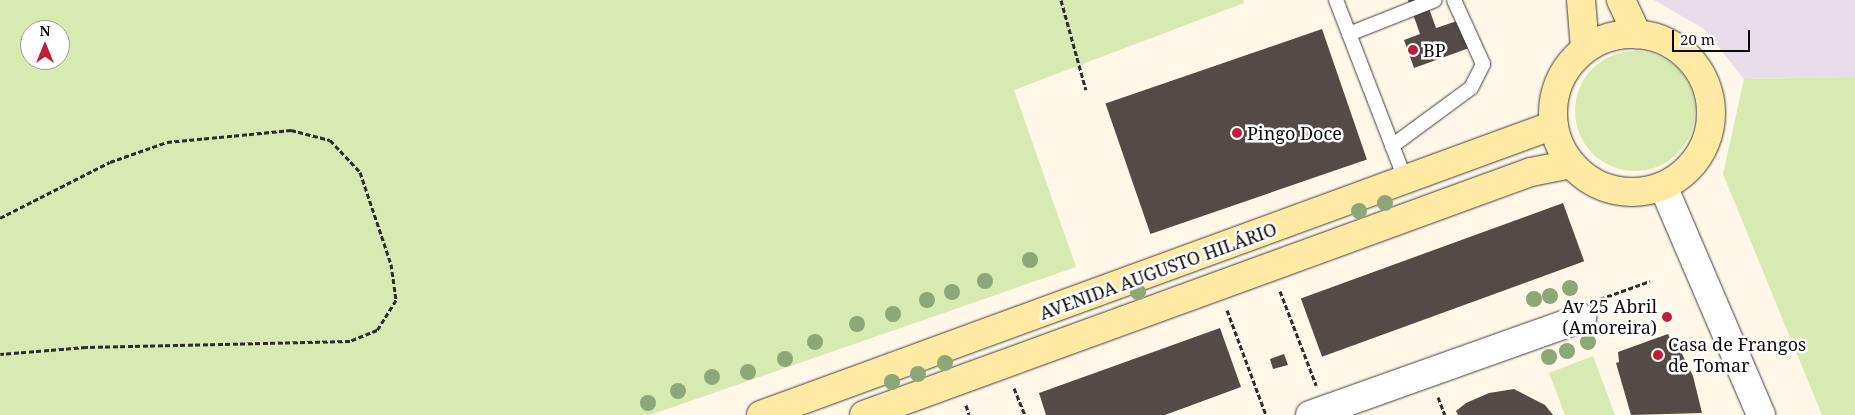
<!DOCTYPE html>
<meta charset="utf-8">
<style>
body{margin:0}
#map{position:relative;width:1855px;height:415px;overflow:hidden;background:#fff8e8;font-family:"Noto Serif",serif}
div>[style]{position:absolute}
.industrial>*{inset:0;background:#e7deea}
.green>*{inset:0;background:#d6eab1}
.round{border-radius:50%}
.building>*{inset:0;background:#544a47;transform-origin:0 0}
.path>*{height:3px;margin-top:-1.5px;transform-origin:0;background:repeating-linear-gradient(90deg,#2d2d2d 0 5px,transparent 0 7.5px)}
.roads{filter:drop-shadow(0 0 1px #3e3e3e) drop-shadow(0 0 1px #3e3e3e)}
.service>*{height:14px;margin:-7px;padding:0 7px;transform-origin:7px;border-radius:7px;background:#fff}
.minor>*{height:28px;margin:-14px;padding:0 14px;transform-origin:14px;border-radius:14px;background:#fff}
.tertiary>*{height:28px;margin:-14px;padding:0 14px;transform-origin:14px;border-radius:14px;background:#fff}
.secondary>*{height:28px;margin:-14px;padding:0 14px;transform-origin:14px;border-radius:14px;background:#ffe9a3}
.secondary>.ring{margin:-14px;padding:0;box-sizing:content-box;background:none;border:28px solid #ffe9a3;border-radius:50%}
.trees>*{width:16px;height:16px;margin:-8px;border-radius:50%;background:#8ea776}
.dots>*{width:14px;height:14px;translate:-50% -50%;box-sizing:border-box;border:2px solid #fff;border-radius:50%}
span{translate:-50% -50%;white-space:nowrap;text-align:center;line-height:1.15;-webkit-text-stroke:5px #fff;paint-order:stroke}
.poi-label{font-size:18px;color:#0b0b0b}
.left{translate:0 -50%;text-align:left}
.right{translate:-100% -50%;text-align:right}
.street-label{font-size:18px;color:#0b0b0b}
.north{position:absolute;left:20px;top:20px;width:50px;height:50px;box-sizing:border-box;background:#fff;border:1px solid #9d9d9d;border-radius:50%;rotate:0deg;font-size:14px;font-weight:700;line-height:20px;text-align:center;color:#0b0b0b}
.north::after{content:'';display:block;margin:auto;width:18px;height:22px;background:#bf1e3a;clip-path:polygon(50% 0,100% 100%,50% 72%,0 100%)}
.scale{position:absolute;left:1672px;top:30px;width:78px;height:22px;box-sizing:border-box;border:2px solid #0b0b0b;border-top:0;padding-left:6px;font-size:15px;line-height:18px;white-space:nowrap;color:#0b0b0b;-webkit-text-stroke:4px #fff;paint-order:stroke}
</style>
<div id="map">
<div class="industrial">
<div style="clip-path:polygon(1654px 0,1855px 0,1855px 77px,1744px 79px,1704px 29px)"></div>
</div>
<div class="green">
<div style="clip-path:polygon(evenodd,0 0,1243px 0,1244px 3px,1014px 90px,1076px 267px,650px 415px,0 415px,0 0,30px 30px,60px 30px,60px 60px,30px 60px,30px 30px)"></div>
<div class="round" style="left:1575px;top:51px;width:120px;height:120px"></div>
<div style="clip-path:polygon(1855px 77px,1855px 415px,1822px 415px,1723px 174px,1744px 79px)"></div>
<div style="clip-path:polygon(1593px 356px,1615px 415px,1565px 415px,1549px 373px)"></div>
</div>
<div class="building">
<div style="clip-path:polygon(1408px 0,1426px 0,1436px 28px,1463px 19px,1472px 47px,1414px 68px,1404px 40px,1420px 34px)"></div>
<div style="left:1322px;top:29px;width:138px;height:229px;rotate:71deg"></div>
<div style="left:1563px;top:203px;width:62px;height:279px;rotate:70deg"></div>
<div style="clip-path:polygon(1220px 328px,1241px 387px,1165px 415px,1046px 415px,1039px 393px)"></div>
<div style="clip-path:polygon(1668px 334px,1673px 344px,1676px 342px,1693px 376px,1702px 413px,1631px 415px,1616px 363px,1619px 362px,1618px 352px)"></div>
<div style="clip-path:polygon(1284px 354px,1288px 365px,1273px 369px,1270px 359px)"></div>
<div style="clip-path:polygon(1514px 389px,1545px 405px,1553px 415px,1458px 415px,1456px 411px,1466px 403px,1489px 393px)"></div>
</div>
<div class="path">
<div style="left:1061px;top:0;width:93px;rotate:74.5deg"></div>
<div style="left:0;top:218px;width:123px;rotate:-27deg"></div>
<div style="left:110px;top:162px;width:60px;rotate:-19.3deg"></div>
<div style="left:167px;top:142px;width:125px;rotate:-5.5deg"></div>
<div style="left:291px;top:130px;width:40px;rotate:14.4deg"></div>
<div style="left:330px;top:140px;width:44px;rotate:46.8deg"></div>
<div style="left:360px;top:172px;width:97px;rotate:71.4deg"></div>
<div style="left:391px;top:264px;width:36px;rotate:82deg"></div>
<div style="left:396px;top:300px;width:36px;rotate:122deg"></div>
<div style="left:377px;top:330px;width:29px;rotate:158deg"></div>
<div style="left:350px;top:341px;width:264px;rotate:178.7deg"></div>
<div style="left:86px;top:347px;width:86px;rotate:175.3deg"></div>
<div style="left:1280px;top:291px;width:101px;rotate:69deg"></div>
<div style="left:1600px;top:299px;width:53px;rotate:-19.8deg"></div>
<div style="left:1227px;top:310px;width:112px;rotate:69.6deg"></div>
<div style="left:1014px;top:388px;width:29px;rotate:68deg"></div>
<div style="left:1438px;top:397px;width:19px;rotate:69deg"></div>
<div style="left:966px;top:405px;width:10px;rotate:73deg"></div>
</div>
<div class="roads">
<div class="service">
<div style="left:1336px;top:0;width:194px;rotate:68.9deg"></div>
<div style="left:1349px;top:34px;width:92px;rotate:-21.6deg"></div>
<div style="left:1392px;top:146px;width:98px;rotate:-36.3deg"></div>
<div style="left:1471px;top:88px;width:27px;rotate:-63deg"></div>
<div style="left:1483px;top:64px;width:70px;rotate:-114.4deg"></div>
</div>
<div class="minor">
<div style="left:1310px;top:415px;width:289px;rotate:-19.6deg"></div>
</div>
<div class="tertiary">
<div style="left:1663px;top:186px;width:249px;rotate:66.8deg"></div>
</div>
<div class="secondary">
<div style="left:1581px;top:0;width:49px;rotate:85.3deg"></div>
<div style="left:1621px;top:0;width:38px;rotate:65deg"></div>
<div class="ring" style="left:1553px;top:34px;width:130px;height:130px"></div>
<div style="left:761px;top:415px;width:844px;rotate:-20.09deg"></div>
<div style="left:864px;top:415px;width:710px;rotate:-20.02deg"></div>
<div style="left:1531px;top:172px;width:41px;rotate:-11.3deg"></div>
</div>
</div>
<div class="trees">
<div style="left:1385px;top:203px"></div>
<div style="left:1359px;top:211px"></div>
<div style="left:1030px;top:260px"></div>
<div style="left:985px;top:281px"></div>
<div style="left:1570px;top:288px"></div>
<div style="left:952px;top:292px"></div>
<div style="left:1138px;top:292px"></div>
<div style="left:1550px;top:296px"></div>
<div style="left:1534px;top:299px"></div>
<div style="left:927px;top:300px"></div>
<div style="left:893px;top:314px"></div>
<div style="left:857px;top:324px"></div>
<div style="left:815px;top:342px"></div>
<div style="left:1588px;top:342px"></div>
<div style="left:1567px;top:351px"></div>
<div style="left:1549px;top:357px"></div>
<div style="left:785px;top:359px"></div>
<div style="left:945px;top:363px"></div>
<div style="left:748px;top:372px"></div>
<div style="left:918px;top:374px"></div>
<div style="left:712px;top:377px"></div>
<div style="left:892px;top:382px"></div>
<div style="left:678px;top:391px"></div>
<div style="left:648px;top:403px"></div>
</div>
<div class="dots">
<div style="left:1413px;top:50px;background:#bf1e3a"></div>
<div style="left:1237px;top:133px;background:#bf1e3a"></div>
<div style="left:1667px;top:317px;background:#bf1e3a"></div>
<div style="left:1658px;top:355px;background:#bf1e3a"></div>
</div>
<div class="poi-label">
<span class="left" style="left:1423px;top:50px">BP</span>
<span class="left" style="left:1247px;top:133px">Pingo Doce</span>
<span class="right" style="left:1657px;top:317px">Av 25 Abril<br>(Amoreira)</span>
<span class="left" style="left:1668px;top:355px">Casa de Frangos<br>de Tomar</span>
</div>
<div class="street-label">
<span style="left:1158px;top:271px;rotate:-20deg">AVENIDA AUGUSTO HILÁRIO</span>
</div>
<div class="north">N</div>
<div class="scale">20 m</div>
</div>
